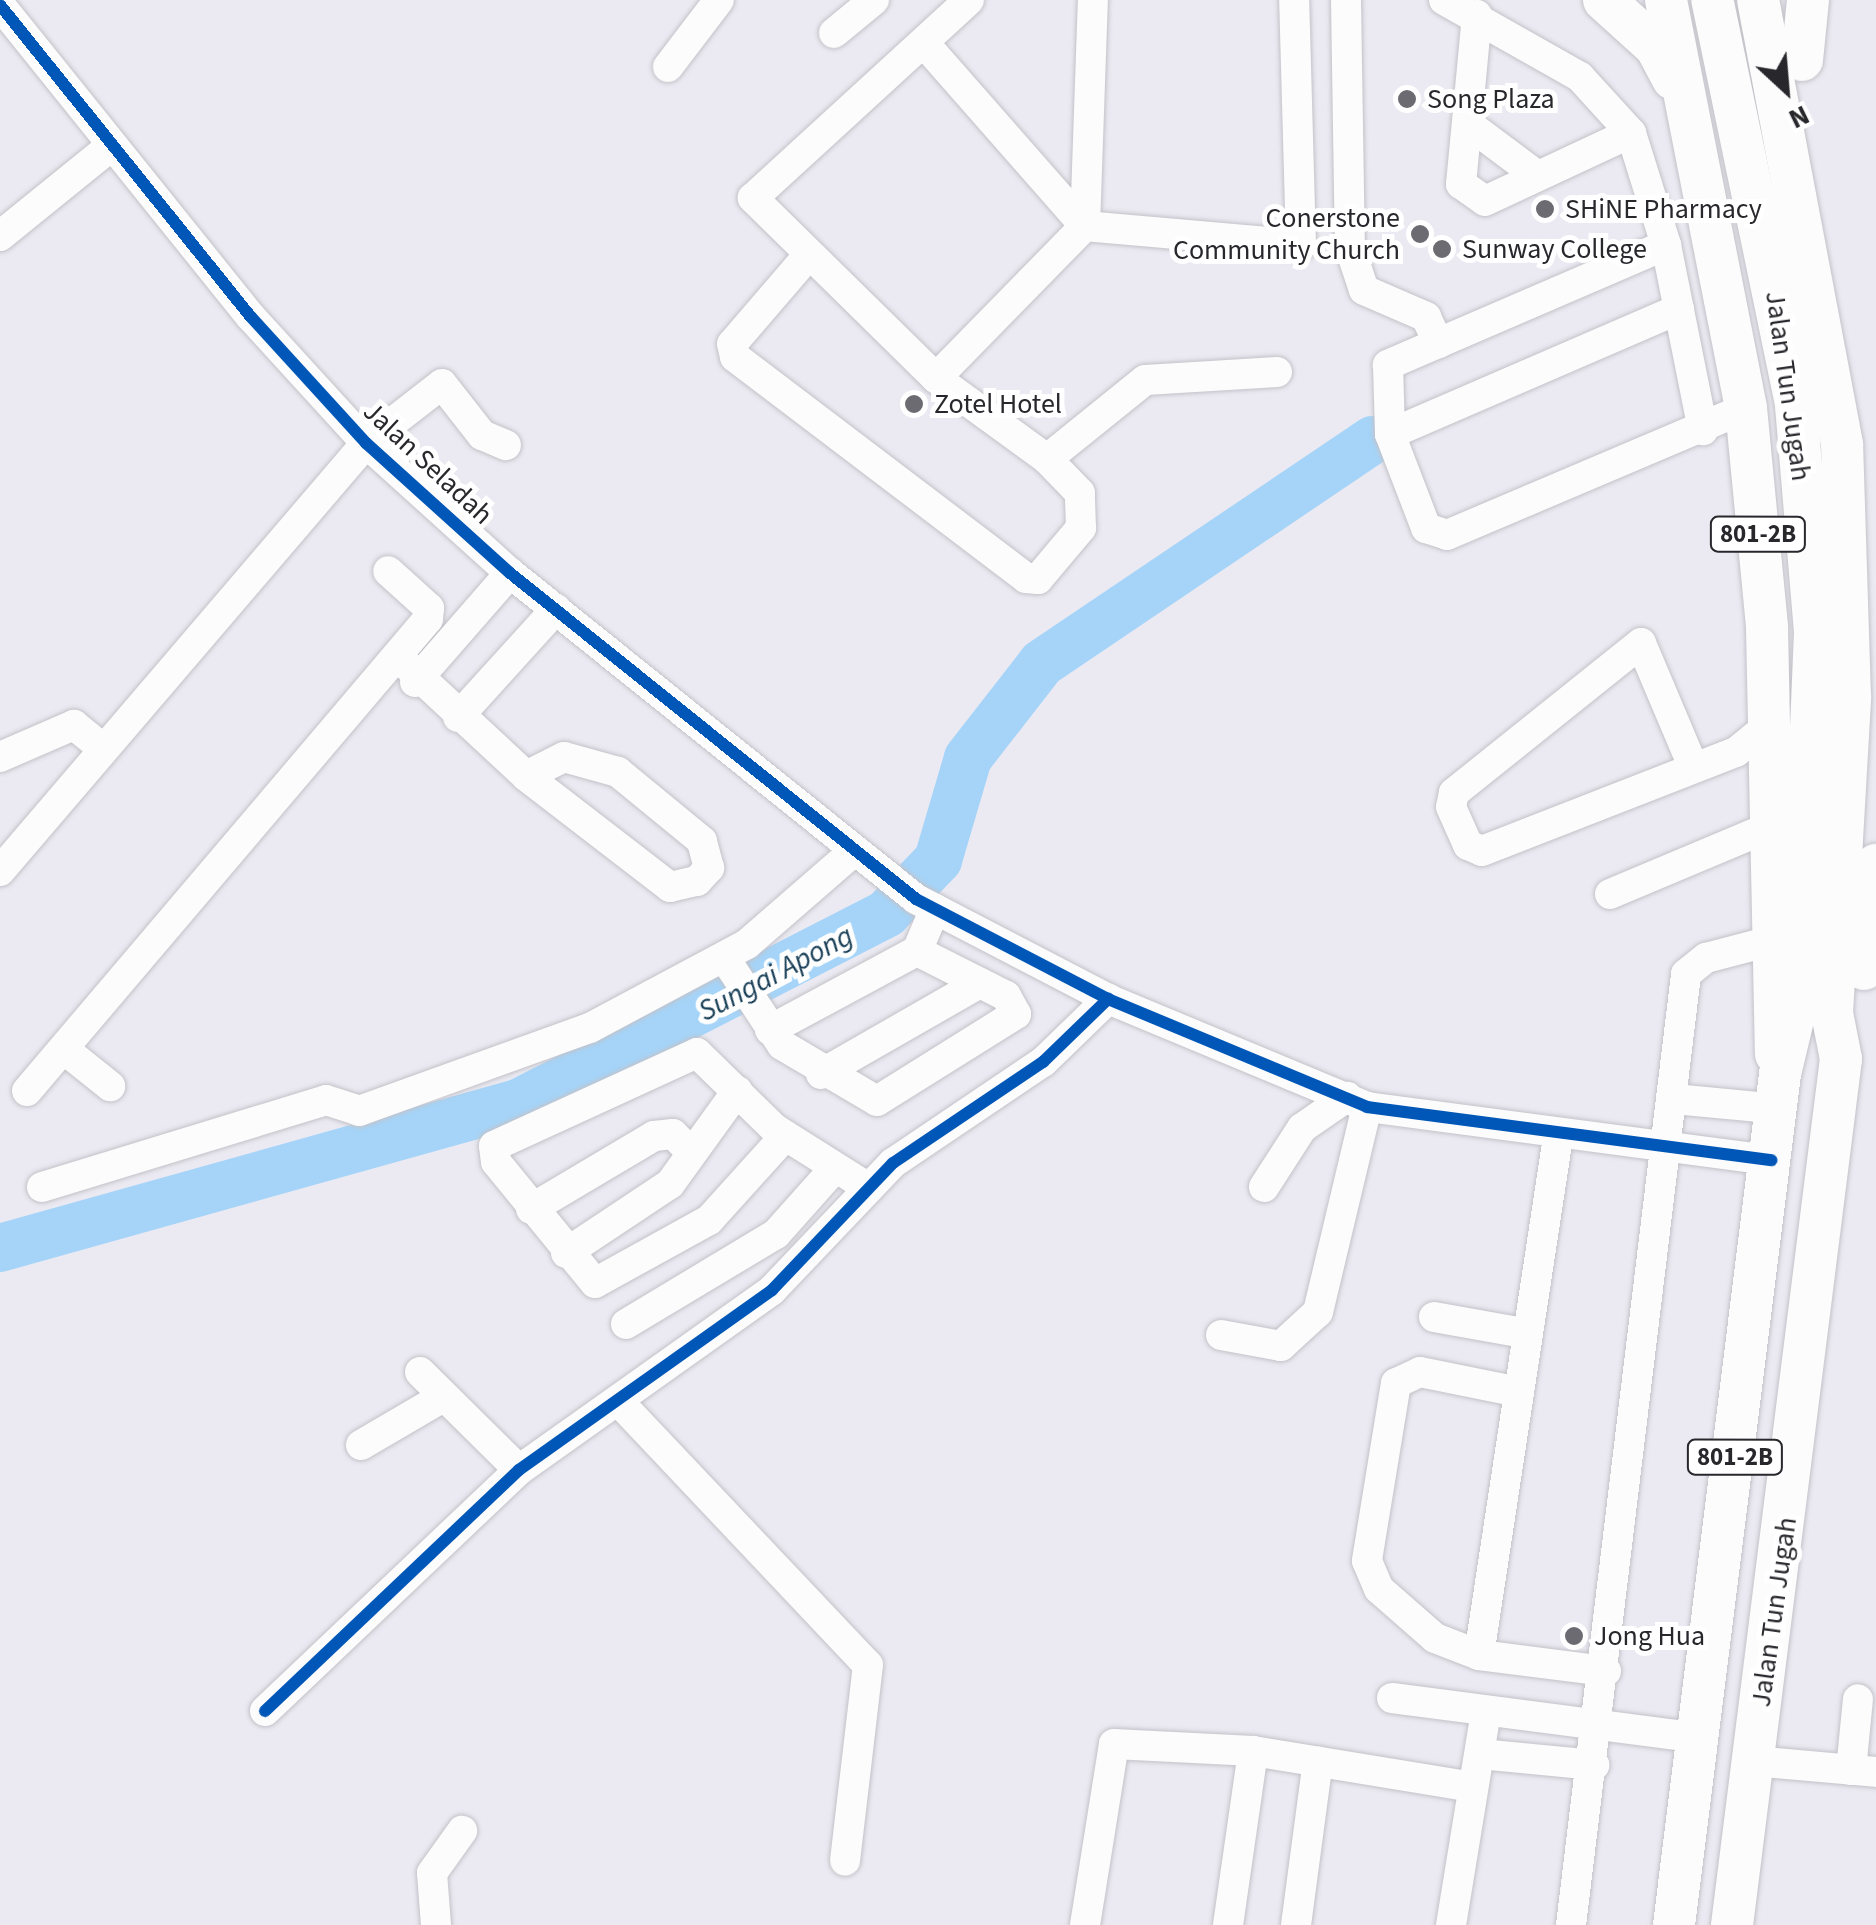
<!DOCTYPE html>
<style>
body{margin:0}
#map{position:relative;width:1876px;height:1925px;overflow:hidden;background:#ebeaf2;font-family:"Source Sans 3",sans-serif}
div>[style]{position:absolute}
.river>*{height:48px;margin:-24px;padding:0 24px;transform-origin:24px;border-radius:24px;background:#a5d4f8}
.roads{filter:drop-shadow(0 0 2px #c3c2c8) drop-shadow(0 0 2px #c3c2c8)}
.minor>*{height:30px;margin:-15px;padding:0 15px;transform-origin:15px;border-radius:15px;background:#fcfcfd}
.highway>*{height:42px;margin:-21px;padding:0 21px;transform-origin:21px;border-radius:21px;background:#fcfcfd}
.cycleway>*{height:12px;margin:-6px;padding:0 6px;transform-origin:6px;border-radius:6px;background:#0057b8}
.dots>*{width:28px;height:28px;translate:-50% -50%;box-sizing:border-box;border:5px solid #fff;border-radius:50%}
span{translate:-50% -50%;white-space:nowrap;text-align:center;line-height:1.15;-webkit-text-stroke:10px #fff;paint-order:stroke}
.shield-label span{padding:2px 8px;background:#fff;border:2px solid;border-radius:8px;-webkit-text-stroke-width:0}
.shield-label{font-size:25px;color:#28272c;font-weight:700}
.poi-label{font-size:28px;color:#28272c}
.left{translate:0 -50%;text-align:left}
.right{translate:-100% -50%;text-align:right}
.street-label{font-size:28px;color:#28272c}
.water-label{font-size:30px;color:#193f57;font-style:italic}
.north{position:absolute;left:1736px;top:40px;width:100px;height:100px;-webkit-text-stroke:8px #fff;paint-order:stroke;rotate:154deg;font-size:28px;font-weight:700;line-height:40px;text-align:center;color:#28272c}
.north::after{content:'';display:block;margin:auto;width:35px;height:45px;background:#28272c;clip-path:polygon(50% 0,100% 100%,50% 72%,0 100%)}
</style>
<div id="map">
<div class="river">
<div style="left:0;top:1248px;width:538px;rotate:-15.64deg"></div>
<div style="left:518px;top:1103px;width:415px;rotate:-27.2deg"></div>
<div style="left:887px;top:913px;width:74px;rotate:-46.1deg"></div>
<div style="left:938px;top:860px;width:106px;rotate:-73.6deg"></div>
<div style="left:968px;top:758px;width:120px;rotate:-52.1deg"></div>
<div style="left:1042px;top:663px;width:399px;rotate:-34deg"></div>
</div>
<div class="roads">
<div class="minor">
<div style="left:1346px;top:0;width:248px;rotate:89.1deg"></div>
<div style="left:1350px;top:248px;width:44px;rotate:71.6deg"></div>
<div style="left:1364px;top:290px;width:68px;rotate:23.5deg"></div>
<div style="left:1426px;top:317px;width:29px;rotate:65deg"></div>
<div style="left:1444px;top:0;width:156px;rotate:29.5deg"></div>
<div style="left:1580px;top:77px;width:76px;rotate:47.7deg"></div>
<div style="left:1631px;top:133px;width:117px;rotate:72.6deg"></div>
<div style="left:1666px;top:245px;width:189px;rotate:78.7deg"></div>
<div style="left:0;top:5px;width:400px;rotate:51.2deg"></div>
<div style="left:251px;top:317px;width:171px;rotate:47.6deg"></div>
<div style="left:366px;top:443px;width:194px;rotate:42.1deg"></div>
<div style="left:510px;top:573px;width:521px;rotate:38.76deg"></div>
<div style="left:916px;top:899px;width:216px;rotate:27.5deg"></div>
<div style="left:1108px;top:999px;width:281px;rotate:22.6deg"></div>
<div style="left:1367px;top:1107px;width:408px;rotate:7.5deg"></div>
<div style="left:1477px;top:15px;width:170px;rotate:95.4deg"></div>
<div style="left:1461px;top:184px;width:29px;rotate:35deg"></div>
<div style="left:1485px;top:201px;width:161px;rotate:-25deg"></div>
<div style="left:834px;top:33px;width:52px;rotate:-39.5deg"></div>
<div style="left:924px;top:43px;width:244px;rotate:48.7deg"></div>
<div style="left:1085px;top:226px;width:226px;rotate:-88deg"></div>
<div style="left:668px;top:67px;width:84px;rotate:-52.7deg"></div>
<div style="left:1468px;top:124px;width:84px;rotate:36.7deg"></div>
<div style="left:0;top:236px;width:143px;rotate:-39deg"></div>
<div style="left:1666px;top:245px;width:303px;rotate:156.7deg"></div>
<div style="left:1388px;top:365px;width:69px;rotate:88.3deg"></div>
<div style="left:1390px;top:434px;width:101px;rotate:69deg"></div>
<div style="left:1426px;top:528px;width:22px;rotate:18deg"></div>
<div style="left:1447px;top:535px;width:325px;rotate:-23deg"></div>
<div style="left:806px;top:258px;width:113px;rotate:130.7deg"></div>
<div style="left:732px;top:344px;width:13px;rotate:77deg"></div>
<div style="left:735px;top:357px;width:365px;rotate:37.2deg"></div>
<div style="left:1026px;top:578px;width:12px;rotate:5deg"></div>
<div style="left:1038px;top:579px;width:67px;rotate:-49.9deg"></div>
<div style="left:1081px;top:528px;width:35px;rotate:-92deg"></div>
<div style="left:1080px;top:493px;width:47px;rotate:-134.1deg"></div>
<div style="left:1277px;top:372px;width:132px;rotate:176.5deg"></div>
<div style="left:1145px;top:380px;width:126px;rotate:141.1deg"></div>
<div style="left:1047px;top:459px;width:137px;rotate:-143.9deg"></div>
<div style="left:936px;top:378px;width:213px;rotate:-45.6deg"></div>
<div style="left:1085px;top:226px;width:217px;rotate:5deg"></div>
<div style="left:1301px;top:245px;width:245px;rotate:-91.6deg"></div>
<div style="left:936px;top:378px;width:257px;rotate:-135.5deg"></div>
<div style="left:753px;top:198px;width:293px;rotate:-42.5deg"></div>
<div style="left:1390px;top:434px;width:315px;rotate:-23.4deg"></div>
<div style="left:397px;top:656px;width:176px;rotate:42.9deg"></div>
<div style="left:526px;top:776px;width:182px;rotate:37.6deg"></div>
<div style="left:670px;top:887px;width:28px;rotate:-13deg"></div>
<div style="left:697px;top:881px;width:18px;rotate:-47deg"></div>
<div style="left:709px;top:868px;width:28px;rotate:-105deg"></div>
<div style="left:702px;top:841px;width:109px;rotate:-140.6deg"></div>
<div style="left:618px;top:772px;width:56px;rotate:-164.5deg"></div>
<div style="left:564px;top:757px;width:42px;rotate:153.4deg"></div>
<div style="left:415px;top:682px;width:145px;rotate:-48.9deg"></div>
<div style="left:458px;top:717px;width:146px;rotate:-47.8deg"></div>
<div style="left:0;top:757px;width:81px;rotate:-23.4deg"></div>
<div style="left:74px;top:725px;width:38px;rotate:39deg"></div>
<div style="left:1692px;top:764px;width:131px;rotate:-112.9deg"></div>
<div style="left:1641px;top:643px;width:240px;rotate:141.3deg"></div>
<div style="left:1454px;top:793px;width:14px;rotate:102deg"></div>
<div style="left:1451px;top:807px;width:42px;rotate:65.9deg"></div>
<div style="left:1468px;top:845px;width:15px;rotate:23deg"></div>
<div style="left:1482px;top:851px;width:273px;rotate:-21.3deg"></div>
<div style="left:1736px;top:752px;width:43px;rotate:-39.3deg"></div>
<div style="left:0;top:871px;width:563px;rotate:-49.46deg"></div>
<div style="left:366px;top:443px;width:96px;rotate:-37.8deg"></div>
<div style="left:442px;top:384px;width:65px;rotate:51.9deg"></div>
<div style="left:482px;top:435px;width:26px;rotate:23deg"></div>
<div style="left:1610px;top:894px;width:173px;rotate:-22.8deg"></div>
<div style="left:724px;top:957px;width:105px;rotate:56.6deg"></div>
<div style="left:782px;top:1045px;width:110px;rotate:30.5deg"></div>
<div style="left:877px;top:1101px;width:164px;rotate:-32deg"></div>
<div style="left:1016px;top:1014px;width:21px;rotate:-119deg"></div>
<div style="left:1006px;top:996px;width:100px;rotate:-153.2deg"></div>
<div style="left:770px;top:1030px;width:167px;rotate:-28.3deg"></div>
<div style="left:917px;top:951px;width:46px;rotate:-66.8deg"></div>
<div style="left:65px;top:1050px;width:58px;rotate:38.7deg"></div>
<div style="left:821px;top:1074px;width:183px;rotate:-29.8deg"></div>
<div style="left:27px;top:1091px;width:619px;rotate:-49.65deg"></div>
<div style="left:428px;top:619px;width:11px;rotate:-85deg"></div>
<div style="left:429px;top:608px;width:55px;rotate:-137.9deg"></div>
<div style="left:1674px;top:1099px;width:105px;rotate:5.4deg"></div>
<div style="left:785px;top:1136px;width:113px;rotate:132.1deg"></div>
<div style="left:709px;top:1220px;width:130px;rotate:151.1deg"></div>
<div style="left:595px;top:1283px;width:156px;rotate:-129.3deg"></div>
<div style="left:496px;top:1162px;width:16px;rotate:-97deg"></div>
<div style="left:494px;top:1146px;width:223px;rotate:-24.6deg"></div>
<div style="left:697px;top:1053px;width:109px;rotate:44.3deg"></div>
<div style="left:775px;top:1129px;width:109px;rotate:32.2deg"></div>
<div style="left:42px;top:1187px;width:297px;rotate:-17deg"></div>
<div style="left:326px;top:1100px;width:35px;rotate:18deg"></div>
<div style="left:359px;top:1111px;width:245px;rotate:-19.8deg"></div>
<div style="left:590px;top:1028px;width:178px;rotate:-28.1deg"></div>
<div style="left:747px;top:944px;width:140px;rotate:-41deg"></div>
<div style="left:1264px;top:1187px;width:70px;rotate:-57.2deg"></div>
<div style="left:1302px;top:1128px;width:55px;rotate:-34.6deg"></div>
<div style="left:531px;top:1209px;width:143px;rotate:-30.7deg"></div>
<div style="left:654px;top:1136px;width:19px;rotate:-6deg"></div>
<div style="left:673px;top:1134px;width:24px;rotate:45deg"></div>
<div style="left:566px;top:1253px;width:125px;rotate:-33.6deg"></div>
<div style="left:670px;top:1184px;width:115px;rotate:-54.2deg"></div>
<div style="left:1434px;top:1317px;width:91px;rotate:10.1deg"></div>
<div style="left:626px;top:1324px;width:175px;rotate:-31deg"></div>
<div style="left:776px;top:1234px;width:87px;rotate:-48.3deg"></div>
<div style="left:1221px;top:1335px;width:61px;rotate:10.4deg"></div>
<div style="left:1281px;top:1346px;width:50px;rotate:-42.6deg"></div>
<div style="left:1318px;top:1312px;width:211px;rotate:-76.6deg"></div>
<div style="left:420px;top:1372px;width:139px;rotate:44.7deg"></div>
<div style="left:1514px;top:1391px;width:96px;rotate:-168.6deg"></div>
<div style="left:1420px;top:1372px;width:26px;rotate:155deg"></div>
<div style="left:1396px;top:1383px;width:180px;rotate:99.3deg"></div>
<div style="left:1367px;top:1561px;width:30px;rotate:67deg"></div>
<div style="left:1379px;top:1589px;width:74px;rotate:41.2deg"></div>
<div style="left:1435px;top:1638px;width:47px;rotate:21.1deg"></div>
<div style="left:1479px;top:1655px;width:128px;rotate:7.2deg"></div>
<div style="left:621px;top:1404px;width:359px;rotate:46.6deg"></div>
<div style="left:868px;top:1665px;width:197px;rotate:96.7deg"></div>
<div style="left:361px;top:1445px;width:95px;rotate:-30.3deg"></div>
<div style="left:1479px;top:1655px;width:524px;rotate:-81.33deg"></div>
<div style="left:1392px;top:1698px;width:311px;rotate:7.4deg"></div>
<div style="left:265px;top:1711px;width:350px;rotate:-43.5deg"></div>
<div style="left:519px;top:1470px;width:310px;rotate:-35.4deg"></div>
<div style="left:772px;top:1290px;width:175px;rotate:-46.4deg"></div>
<div style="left:893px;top:1163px;width:181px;rotate:-34deg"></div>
<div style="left:1043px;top:1062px;width:91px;rotate:-44.1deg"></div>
<div style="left:1480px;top:1754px;width:115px;rotate:5.5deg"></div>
<div style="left:1753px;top:1761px;width:123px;rotate:5.1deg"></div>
<div style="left:1851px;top:1770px;width:71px;rotate:-84.4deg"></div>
<div style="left:436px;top:1925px;width:52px;rotate:-94.4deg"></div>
<div style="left:432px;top:1873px;width:52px;rotate:-54.5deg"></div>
<div style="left:1085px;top:1925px;width:183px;rotate:-80.9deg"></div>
<div style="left:1114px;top:1744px;width:139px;rotate:2.9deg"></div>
<div style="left:1253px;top:1751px;width:222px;rotate:9.3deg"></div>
<div style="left:1228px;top:1925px;width:176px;rotate:-81.8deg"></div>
<div style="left:1296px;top:1925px;width:165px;rotate:-82.4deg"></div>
<div style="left:1451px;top:1925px;width:217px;rotate:-80.7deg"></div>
<div style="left:1571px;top:1925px;width:958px;rotate:-83.1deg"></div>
<div style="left:1686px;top:974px;width:26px;rotate:-39deg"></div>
<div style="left:1706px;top:958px;width:63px;rotate:-14.7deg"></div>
</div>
<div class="highway">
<div style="left:1604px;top:0;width:70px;rotate:42.1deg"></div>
<div style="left:1656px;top:47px;width:36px;rotate:62deg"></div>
<div style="left:1666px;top:0;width:416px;rotate:78.9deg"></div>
<div style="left:1746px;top:408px;width:221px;rotate:84.5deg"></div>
<div style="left:1767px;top:628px;width:426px;rotate:88.8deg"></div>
<div style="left:1802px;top:60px;width:60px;rotate:-84.3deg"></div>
<div style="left:1864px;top:969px;width:105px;rotate:-83.4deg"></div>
<div style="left:1674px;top:1925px;width:858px;rotate:-82.9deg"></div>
<div style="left:1780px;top:1074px;width:86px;rotate:-76.6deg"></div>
<div style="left:1800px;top:990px;width:358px;rotate:-87.6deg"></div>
<div style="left:1815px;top:632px;width:229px;rotate:-94.8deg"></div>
<div style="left:1796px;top:404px;width:413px;rotate:-101.7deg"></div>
<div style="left:1732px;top:1925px;width:873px;rotate:-82.83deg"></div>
<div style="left:1841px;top:1059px;width:47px;rotate:-101.1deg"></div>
<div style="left:1832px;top:1013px;width:317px;rotate:-86.7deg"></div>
<div style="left:1850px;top:697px;width:253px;rotate:-91.8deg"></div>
<div style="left:1842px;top:444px;width:452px;rotate:-100.7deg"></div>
</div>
</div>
<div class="cycleway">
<div style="left:0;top:5px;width:400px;rotate:51.2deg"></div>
<div style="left:251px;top:317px;width:171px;rotate:47.6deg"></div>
<div style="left:366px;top:443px;width:194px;rotate:42.1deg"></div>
<div style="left:510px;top:573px;width:521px;rotate:38.76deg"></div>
<div style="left:916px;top:899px;width:216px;rotate:27.5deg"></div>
<div style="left:1108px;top:999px;width:281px;rotate:22.6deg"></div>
<div style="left:1367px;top:1107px;width:408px;rotate:7.5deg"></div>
<div style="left:265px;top:1711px;width:350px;rotate:-43.5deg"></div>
<div style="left:519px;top:1470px;width:310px;rotate:-35.4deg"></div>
<div style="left:772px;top:1290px;width:175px;rotate:-46.4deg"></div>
<div style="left:893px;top:1163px;width:181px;rotate:-34deg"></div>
<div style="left:1043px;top:1062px;width:91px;rotate:-44.1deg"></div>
</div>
<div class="dots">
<div style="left:1407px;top:99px;background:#6c6b71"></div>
<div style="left:1545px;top:209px;background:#6c6b71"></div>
<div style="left:1420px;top:234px;background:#6c6b71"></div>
<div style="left:1442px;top:249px;background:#6c6b71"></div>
<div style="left:914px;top:404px;background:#6c6b71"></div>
<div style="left:1574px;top:1636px;background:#6c6b71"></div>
</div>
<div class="shield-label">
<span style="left:1758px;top:534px">801-2B</span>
<span style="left:1735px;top:1457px">801-2B</span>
</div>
<div class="poi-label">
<span class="left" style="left:1427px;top:99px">Song Plaza</span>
<span class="left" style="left:1565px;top:209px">SHiNE Pharmacy</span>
<span class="right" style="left:1400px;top:234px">Conerstone<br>Community Church</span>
<span class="left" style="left:1462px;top:249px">Sunway College</span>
<span class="left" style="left:934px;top:404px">Zotel Hotel</span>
<span class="left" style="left:1594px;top:1636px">Jong Hua</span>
</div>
<div class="street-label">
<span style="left:1788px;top:386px;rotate:82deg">Jalan Tun Jugah</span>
<span style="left:428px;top:463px;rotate:43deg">Jalan Seladah</span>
<span style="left:1774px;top:1612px;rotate:-82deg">Jalan Tun Jugah</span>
</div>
<div class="water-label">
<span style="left:776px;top:974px;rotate:-28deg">Sungai Apong</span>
</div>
<div class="north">N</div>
</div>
